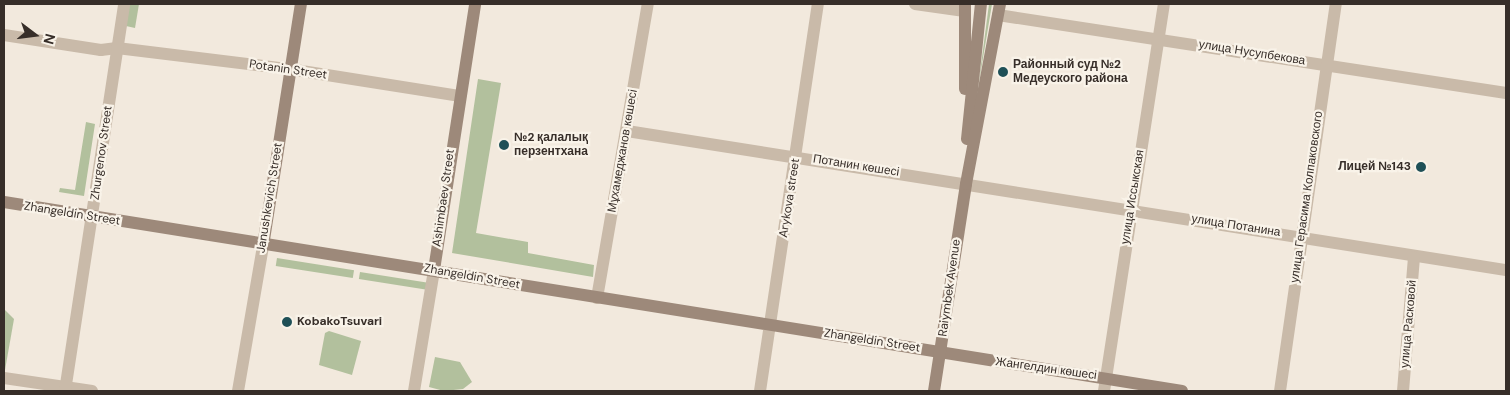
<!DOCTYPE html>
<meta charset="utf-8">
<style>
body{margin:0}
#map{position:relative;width:1510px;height:395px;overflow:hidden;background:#f2e9dd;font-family:"DM Sans",sans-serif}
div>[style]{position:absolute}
.green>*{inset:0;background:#b2c09d;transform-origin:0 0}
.street>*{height:12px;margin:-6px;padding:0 6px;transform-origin:6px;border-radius:6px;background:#c9baa9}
.secondary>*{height:12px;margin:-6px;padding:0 6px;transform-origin:6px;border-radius:6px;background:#9d897a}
.dots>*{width:14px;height:14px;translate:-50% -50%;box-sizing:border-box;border:2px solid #f9f3e9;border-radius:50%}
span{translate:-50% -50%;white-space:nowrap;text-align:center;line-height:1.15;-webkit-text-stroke:4.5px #f9f3e9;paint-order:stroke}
.street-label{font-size:12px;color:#372e29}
.poi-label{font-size:12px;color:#372e29;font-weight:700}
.left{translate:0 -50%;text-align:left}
.right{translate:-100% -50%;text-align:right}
.frame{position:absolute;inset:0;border:5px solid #372e29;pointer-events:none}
.north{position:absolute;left:10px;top:10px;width:50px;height:50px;-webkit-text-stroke:4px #f9f3e9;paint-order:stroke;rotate:105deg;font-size:14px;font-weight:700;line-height:20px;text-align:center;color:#372e29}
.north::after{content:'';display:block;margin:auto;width:18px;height:22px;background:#372e29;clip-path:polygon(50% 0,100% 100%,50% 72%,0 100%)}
</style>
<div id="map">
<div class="green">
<div style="clip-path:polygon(129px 4px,139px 4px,135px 28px,126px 26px)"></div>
<div style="clip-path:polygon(989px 4px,992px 4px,978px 88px)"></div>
<div style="clip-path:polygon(478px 79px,501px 83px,476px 233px,528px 242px,528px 253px,594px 265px,593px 277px,452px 253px)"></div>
<div style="clip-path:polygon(86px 122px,95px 124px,84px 196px,59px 192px,60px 188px,75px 190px)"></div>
<div style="left:277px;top:258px;width:78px;height:8px;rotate:9deg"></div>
<div style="left:360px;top:272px;width:69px;height:7px;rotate:9deg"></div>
<div style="clip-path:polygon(4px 309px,14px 319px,5px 370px,4px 370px)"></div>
<div style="clip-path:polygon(329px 331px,361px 341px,352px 375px,319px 365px,325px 333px)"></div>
<div style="clip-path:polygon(435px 357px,460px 362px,472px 382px,463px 389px,444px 391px,429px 387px)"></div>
</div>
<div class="street">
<div style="left:915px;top:4px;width:50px;rotate:8deg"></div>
<div style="left:998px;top:15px;width:514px;rotate:8.73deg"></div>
<div style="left:4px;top:35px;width:98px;rotate:8.8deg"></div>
<div style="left:101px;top:50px;width:16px;rotate:-7deg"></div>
<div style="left:117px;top:48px;width:173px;rotate:7deg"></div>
<div style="left:289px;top:69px;width:172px;rotate:9deg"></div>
<div style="left:627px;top:131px;width:890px;rotate:8.99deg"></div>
<div style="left:597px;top:298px;width:298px;rotate:-80.2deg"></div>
<div style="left:4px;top:378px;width:89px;rotate:8.4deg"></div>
<div style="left:65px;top:391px;width:391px;rotate:-81.3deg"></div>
<div style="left:238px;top:391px;width:147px;rotate:-80.2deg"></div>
<div style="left:414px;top:391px;width:123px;rotate:-80.6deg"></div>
<div style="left:760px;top:391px;width:391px;rotate:-81.5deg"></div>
<div style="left:1104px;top:391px;width:392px;rotate:-81.2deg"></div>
<div style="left:1280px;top:391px;width:391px;rotate:-81.8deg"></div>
<div style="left:1403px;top:391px;width:134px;rotate:-85.3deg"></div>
</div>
<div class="secondary">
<div style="left:965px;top:89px;width:85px;rotate:-90deg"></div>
<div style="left:967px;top:139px;width:136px;rotate:-84.1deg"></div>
<div style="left:4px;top:202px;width:1193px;rotate:9.11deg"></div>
<div style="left:263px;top:246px;width:245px;rotate:-81.1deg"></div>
<div style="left:434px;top:270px;width:269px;rotate:-81.2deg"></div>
<div style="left:934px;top:391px;width:209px;rotate:-81.2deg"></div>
<div style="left:966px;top:184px;width:183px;rotate:-79.3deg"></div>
</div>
<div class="dots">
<div style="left:1003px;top:72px;background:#1f5057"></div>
<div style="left:504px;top:145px;background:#1f5057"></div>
<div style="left:1421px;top:167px;background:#1f5057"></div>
<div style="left:287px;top:322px;background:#1f5057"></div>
</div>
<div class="street-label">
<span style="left:1252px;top:53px;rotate:9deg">улица Нусупбекова</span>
<span style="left:288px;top:70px;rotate:8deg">Potanin Street</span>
<span style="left:623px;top:151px;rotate:-80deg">Мұхамеджанов көшесі</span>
<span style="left:102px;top:153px;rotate:-82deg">Zhurgenov Street</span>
<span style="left:856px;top:166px;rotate:9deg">Потанин көшесі</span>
<span style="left:1133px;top:197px;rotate:-81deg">улица Иссыкская</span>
<span style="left:1307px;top:197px;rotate:-82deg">улица Герасима Колпаковского</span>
<span style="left:270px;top:198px;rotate:-81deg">Janushkevich Street</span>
<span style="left:444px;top:198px;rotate:-82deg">Ashimbaev Street</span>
<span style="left:790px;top:198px;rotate:-81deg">Arykova street</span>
<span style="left:72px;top:214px;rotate:9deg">Zhangeldin Street</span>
<span style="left:1236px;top:226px;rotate:9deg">улица Потанина</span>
<span style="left:472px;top:277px;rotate:10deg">Zhangeldin Street</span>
<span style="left:950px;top:288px;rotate:-82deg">Raiymbek Avenue</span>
<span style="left:1409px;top:324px;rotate:-85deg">улица Расковой</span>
<span style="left:872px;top:341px;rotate:9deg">Zhangeldin Street</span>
<span style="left:1046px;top:369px;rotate:8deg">Жангелдин көшесі</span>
</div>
<div class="poi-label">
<span class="left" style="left:1013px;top:72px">Районный суд №2<br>Медеуского района</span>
<span class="left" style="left:514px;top:145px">№2 қалалық<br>перзентхана</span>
<span class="right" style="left:1411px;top:167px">Лицей №143</span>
<span class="left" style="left:297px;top:322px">KobakoTsuvari</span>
</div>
<div class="frame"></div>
<div class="north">N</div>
</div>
